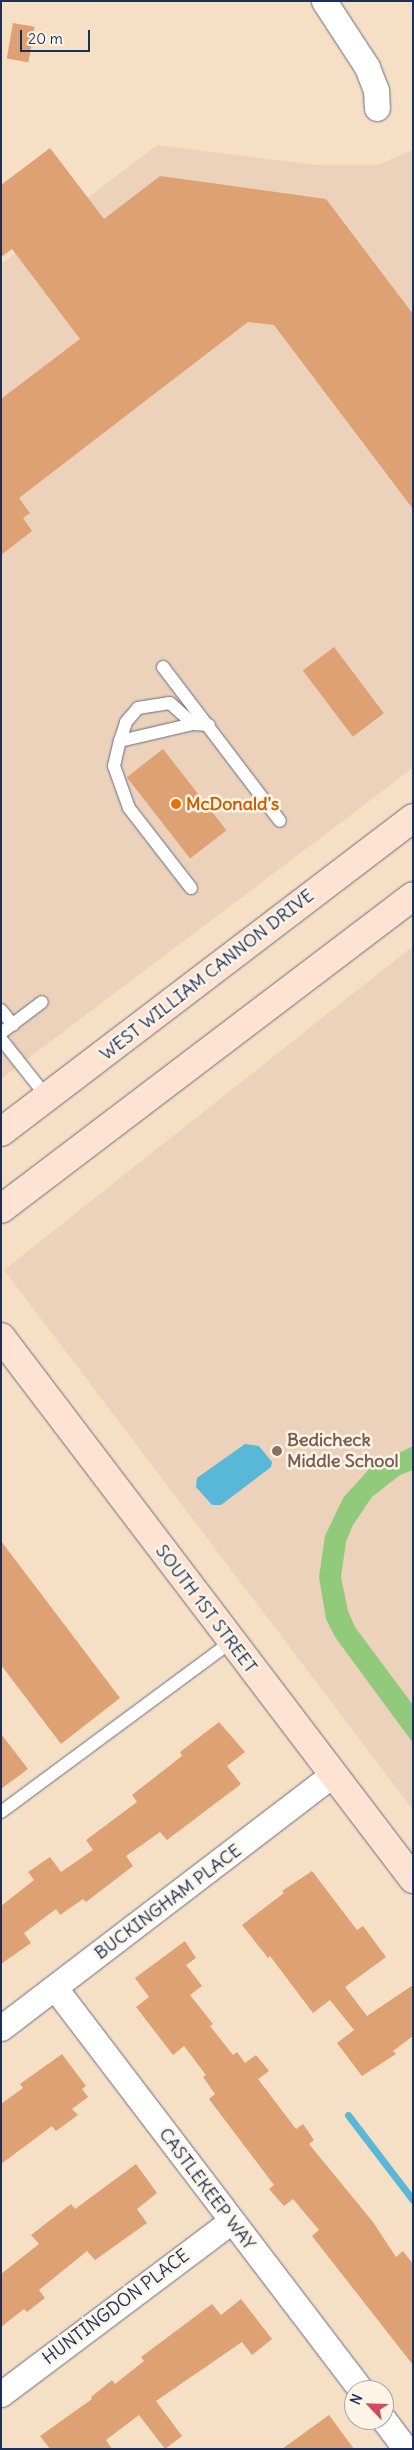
<!DOCTYPE html>
<style>
body{margin:0}
#map{position:relative;width:414px;height:2450px;overflow:hidden;background:#f6e0c5;font-family:Delius,sans-serif}
div>[style]{position:absolute}
.built>*{inset:0;background:#ecd2ba}
.green>*{inset:0;background:#92ca7c}
.water>*{inset:0;background:#59b7d7}
.stream>*{height:7px;margin:-3.5px;padding:0 3.5px;transform-origin:3.5px;border-radius:3.5px;background:#59b7d7}
.building>*{inset:0;background:#dea173;transform-origin:0 0}
.roads{filter:drop-shadow(0 0 1px #686d82) drop-shadow(0 0 1px #686d82)}
.lane>*{height:12px;margin:-6px;padding:0 6px;transform-origin:6px;border-radius:6px;background:#fff}
.street>*{height:25px;margin:-12.5px;padding:0 12.5px;transform-origin:12.5px;border-radius:12.5px;background:#fff}
.secondary>*{height:28px;margin:-14px;padding:0 14px;transform-origin:14px;border-radius:14px;background:#fee3d2}
.dots>*{width:14px;height:14px;translate:-50% -50%;box-sizing:border-box;border:2px solid #fcf5e5;border-radius:50%}
span{translate:-50% -50%;white-space:nowrap;text-align:center;line-height:1.15;-webkit-text-stroke:5px #fcf5e5;paint-order:stroke}
.food-label{font-size:18px;color:#c56008;font-weight:700}
.left{translate:0 -50%;text-align:left}
.street-label{font-size:18px;color:#1b2f5e}
.education-label{font-size:18px;color:#785e54;font-weight:700}
.frame{position:absolute;inset:0;border:2px solid #1b2f5e;pointer-events:none}
.north{position:absolute;left:344px;top:2380px;width:50px;height:50px;box-sizing:border-box;background:#fcf5e5;border:1px solid #a2a6af;border-radius:50%;rotate:294deg;font-size:14px;font-weight:700;line-height:20px;text-align:center;color:#1b2f5e}
.north::after{content:'';display:block;margin:auto;width:18px;height:22px;background:#d1495b;clip-path:polygon(50% 0,100% 100%,50% 72%,0 100%)}
.scale{position:absolute;left:20px;top:30px;width:70px;height:22px;box-sizing:border-box;border:2px solid #1b2f5e;border-top:0;padding-left:6px;font-size:15px;line-height:18px;white-space:nowrap;color:#1b2f5e;-webkit-text-stroke:4px #fcf5e5;paint-order:stroke}
</style>
<div id="map">
<div class="built">
<div style="clip-path:polygon(157px 145px,316px 165px,377px 165px,413px 150px,413px 768px,1px 1079px,1px 264px)"></div>
<div style="clip-path:polygon(413px 946px,413px 1810px,4px 1270px)"></div>
</div>
<div class="green">
<div style="clip-path:polygon(413px 1446px,413px 1470px,400px 1475px,372px 1497px,353px 1525px,346px 1542px,341px 1577px,348px 1611px,355px 1627px,413px 1705px,413px 1743px,335px 1637px,326px 1619px,319px 1577px,325px 1536px,343px 1498px,371px 1467px)"></div>
</div>
<div class="water">
<div style="clip-path:polygon(245px 1444px,259px 1446px,272px 1462px,271px 1467px,221px 1505px,212px 1505px,196px 1487px,197px 1478px)"></div>
</div>
<div class="stream">
<div style="left:348px;top:2115px;width:107px;rotate:52.6deg"></div>
</div>
<div class="building">
<div style="left:13px;top:23px;width:22px;height:36px;rotate:10deg"></div>
<div style="clip-path:polygon(50px 148px,104px 219px,160px 176px,326px 199px,413px 314px,413px 509px,274px 325px,248px 322px,19px 498px,30px 513px,23px 518px,32px 531px,1px 555px,1px 399px,80px 339px,12px 249px,1px 257px,1px 185px)"></div>
<div style="left:334px;top:647px;width:83px;height:39px;rotate:53deg"></div>
<div style="left:163px;top:749px;width:103px;height:46px;rotate:52deg"></div>
<div style="clip-path:polygon(1px 1541px,120px 1698px,61px 1744px,1px 1665px)"></div>
<div style="clip-path:polygon(219px 1722px,245px 1752px,227px 1766px,241px 1784px,167px 1840px,160px 1832px,126px 1856px,133px 1866px,86px 1902px,83px 1899px,60px 1915px,56px 1909px,24px 1933px,31px 1943px,1px 1964px,1px 1906px,34px 1880px,28px 1872px,50px 1857px,61px 1872px,93px 1850px,86px 1840px,137px 1802px,132px 1795px,182px 1756px,180px 1752px)"></div>
<div style="clip-path:polygon(1px 1734px,28px 1769px,1px 1789px)"></div>
<div style="clip-path:polygon(312px 1871px,357px 1930px,363px 1926px,386px 1957px,345px 1987px,367px 2016px,413px 1985px,413px 2036px,393px 2051px,396px 2054px,362px 2076px,337px 2043px,354px 2030px,330px 2000px,313px 2013px,270px 1956px,268px 1958px,242px 1925px,284px 1893px,282px 1891px)"></div>
<div style="clip-path:polygon(185px 1941px,196px 1958px,186px 1965px,202px 1986px,190px 1995px,213px 2024px,210px 2026px,233px 2055px,237px 2052px,245px 2063px,256px 2055px,269px 2071px,258px 2079px,296px 2129px,303px 2124px,314px 2140px,309px 2144px,373px 2222px,396px 2257px,403px 2251px,413px 2264px,413px 2365px,312px 2236px,319px 2230px,293px 2199px,284px 2206px,269px 2189px,274px 2185px,209px 2099px,215px 2094px,203px 2077px,206px 2075px,184px 2046px,173px 2055px,136px 2007px,149px 1997px,135px 1978px)"></div>
<div style="clip-path:polygon(62px 2054px,86px 2086px,82px 2089px,88px 2097px,72px 2109px,78px 2115px,56px 2131px,52px 2126px,1px 2164px,1px 2104px,23px 2088px,20px 2084px)"></div>
<div style="clip-path:polygon(136px 2164px,157px 2193px,137px 2209px,147px 2223px,95px 2260px,87px 2251px,39px 2290px,45px 2298px,27px 2312px,24px 2309px,1px 2327px,1px 2274px,39px 2244px,31px 2235px,71px 2204px,75px 2209px)"></div>
<div style="clip-path:polygon(241px 2299px,272px 2339px,252px 2355px,242px 2342px,156px 2401px,182px 2436px,165px 2449px,139px 2415px,106px 2440px,112px 2449px,50px 2449px,40px 2436px,92px 2399px,91px 2397px,112px 2380px,115px 2384px,144px 2361px,141px 2357px,212px 2304px,221px 2315px)"></div>
<div style="clip-path:polygon(329px 2415px,354px 2449px,282px 2449px)"></div>
</div>
<div class="roads">
<div class="lane">
<div style="left:163px;top:667px;width:193px;rotate:52.8deg"></div>
<div style="left:120px;top:741px;width:20px;rotate:-72deg"></div>
<div style="left:126px;top:722px;width:18px;rotate:-49deg"></div>
<div style="left:138px;top:708px;width:32px;rotate:-9deg"></div>
<div style="left:170px;top:703px;width:31px;rotate:42deg"></div>
<div style="left:191px;top:888px;width:101px;rotate:-127.8deg"></div>
<div style="left:129px;top:808px;width:45px;rotate:-109.7deg"></div>
<div style="left:114px;top:766px;width:26px;rotate:-77deg"></div>
<div style="left:120px;top:741px;width:75px;rotate:-13.1deg"></div>
<div style="left:193px;top:724px;width:16px;rotate:4deg"></div>
<div style="left:1px;top:1010px;width:19px;rotate:51deg"></div>
<div style="left:1px;top:1033px;width:51px;rotate:-37.1deg"></div>
<div style="left:1px;top:1039px;width:74px;rotate:51.6deg"></div>
<div style="left:1px;top:1812px;width:286px;rotate:-36.5deg"></div>
</div>
<div class="street">
<div style="left:324px;top:1px;width:79px;rotate:56.9deg"></div>
<div style="left:367px;top:67px;width:25px;rotate:69deg"></div>
<div style="left:376px;top:90px;width:18px;rotate:87deg"></div>
<div style="left:55px;top:1988px;width:505px;rotate:52.72deg"></div>
<div style="left:1px;top:2028px;width:418px;rotate:-37.4deg"></div>
<div style="left:1px;top:2394px;width:288px;rotate:-36.9deg"></div>
<div style="left:384px;top:2420px;width:36px;rotate:53deg"></div>
</div>
<div class="secondary">
<div style="left:1px;top:1132px;width:518px;rotate:-37.31deg"></div>
<div style="left:1px;top:1209px;width:517px;rotate:-37.22deg"></div>
<div style="left:1px;top:1337px;width:681px;rotate:52.76deg"></div>
</div>
</div>
<div class="dots">
<div style="left:176px;top:804px;background:#e8710a"></div>
<div style="left:277px;top:1451px;background:#8d6e63"></div>
</div>
<div class="food-label">
<span class="left" style="left:186px;top:804px">McDonald's</span>
</div>
<div class="street-label">
<span style="left:207px;top:975px;rotate:-38deg">WEST WILLIAM CANNON DRIVE</span>
<span style="left:206px;top:1609px;rotate:53deg">SOUTH 1ST STREET</span>
<span style="left:168px;top:1902px;rotate:-37deg">BUCKINGHAM PLACE</span>
<span style="left:207px;top:2189px;rotate:53deg">CASTLEKEEP WAY</span>
<span style="left:116px;top:2307px;rotate:-37deg">HUNTINGDON PLACE</span>
</div>
<div class="education-label">
<span class="left" style="left:287px;top:1451px">Bedicheck<br>Middle School</span>
</div>
<div class="frame"></div>
<div class="north">N</div>
<div class="scale">20 m</div>
</div>
